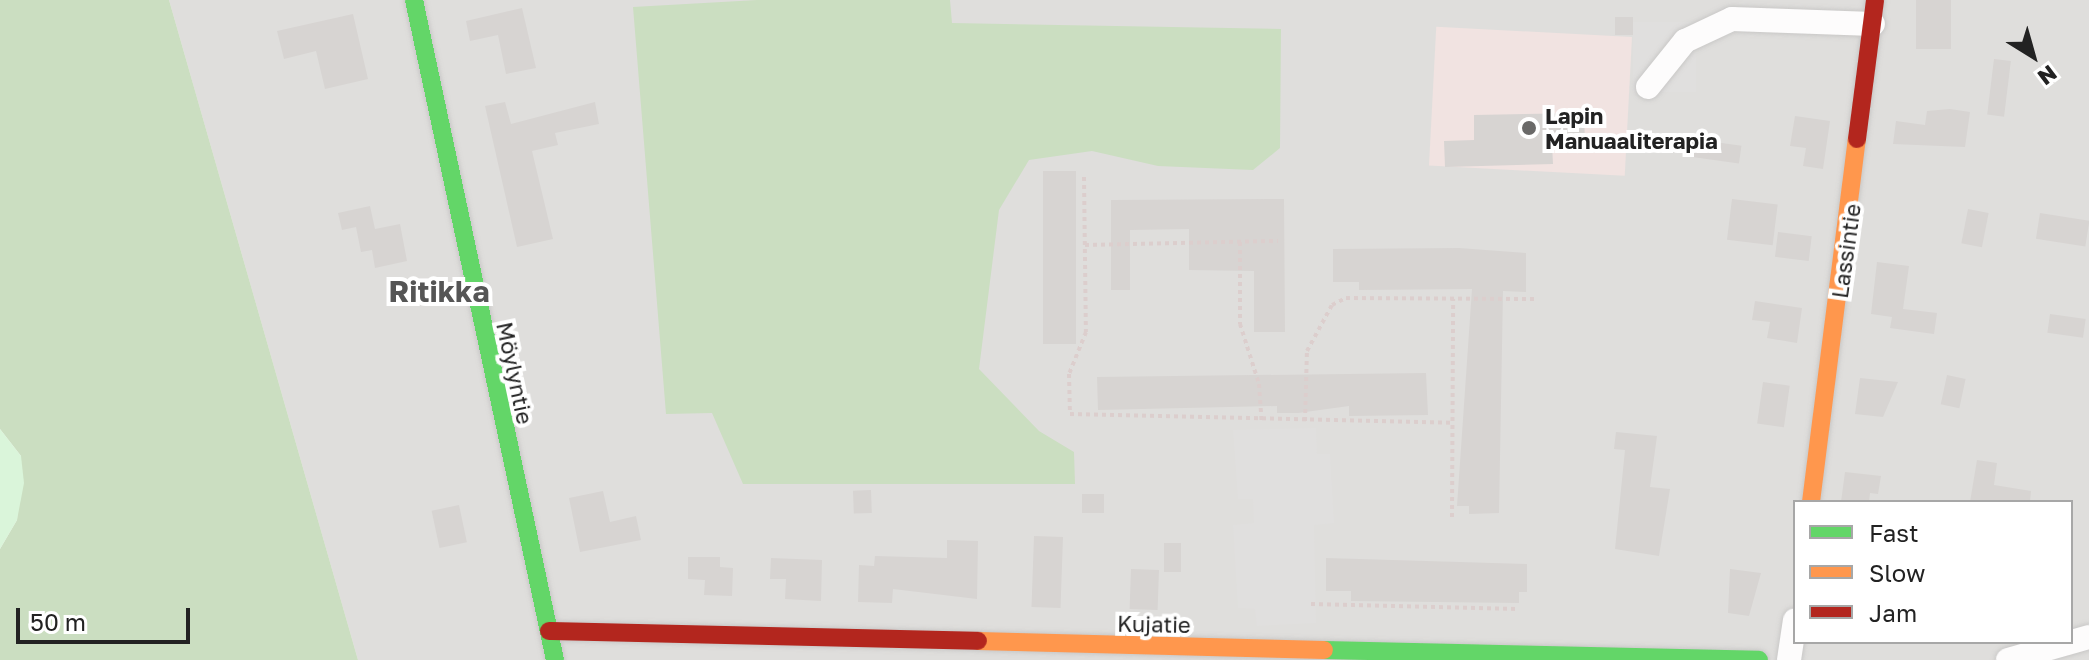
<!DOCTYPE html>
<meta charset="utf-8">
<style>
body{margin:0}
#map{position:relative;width:2089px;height:660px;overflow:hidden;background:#f0eeeb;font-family:"Golos Text",sans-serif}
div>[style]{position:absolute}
.residential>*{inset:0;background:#dfdedc}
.commercial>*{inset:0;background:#f1e3e1;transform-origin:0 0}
.forest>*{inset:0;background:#cbdec1}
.park>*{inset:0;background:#daf5da}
.parking>*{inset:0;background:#e0dfde;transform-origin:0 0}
.building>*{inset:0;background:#d7d4d2;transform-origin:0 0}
.path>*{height:4px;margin-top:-2px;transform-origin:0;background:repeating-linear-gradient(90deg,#dccecd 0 4px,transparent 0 8px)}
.roads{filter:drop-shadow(0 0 2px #c9c8c7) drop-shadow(0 0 2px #c9c8c7)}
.street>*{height:24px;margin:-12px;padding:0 12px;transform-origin:12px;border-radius:12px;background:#fdfcfc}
.fast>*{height:18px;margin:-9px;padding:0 9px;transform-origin:9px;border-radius:9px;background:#63d668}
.slow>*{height:18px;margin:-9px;padding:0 9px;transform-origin:9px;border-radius:9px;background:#ff974d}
.jam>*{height:18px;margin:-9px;padding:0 9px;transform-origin:9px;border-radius:9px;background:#b3261e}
.dots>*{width:22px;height:22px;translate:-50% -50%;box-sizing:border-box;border:4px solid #fff;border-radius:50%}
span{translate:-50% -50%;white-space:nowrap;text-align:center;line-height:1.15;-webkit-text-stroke:8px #fff;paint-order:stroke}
.poi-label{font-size:22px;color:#222;font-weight:700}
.left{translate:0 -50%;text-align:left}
.street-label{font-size:22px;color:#222}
.district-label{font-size:30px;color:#555;font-weight:700}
.legend{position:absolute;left:1793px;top:500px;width:280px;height:144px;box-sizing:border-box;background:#fff;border:2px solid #a7a7a7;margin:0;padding:10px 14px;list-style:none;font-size:24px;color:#222}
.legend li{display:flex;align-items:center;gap:16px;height:40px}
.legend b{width:40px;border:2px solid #a7a7a7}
.north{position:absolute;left:1993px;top:16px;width:80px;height:80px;-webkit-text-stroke:6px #fff;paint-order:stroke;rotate:143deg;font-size:22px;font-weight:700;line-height:32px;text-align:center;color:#222}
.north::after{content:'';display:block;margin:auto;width:28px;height:36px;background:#222;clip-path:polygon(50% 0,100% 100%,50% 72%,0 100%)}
.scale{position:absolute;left:16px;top:608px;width:174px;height:36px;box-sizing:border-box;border:4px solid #222;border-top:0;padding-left:10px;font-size:24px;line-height:28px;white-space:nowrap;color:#222;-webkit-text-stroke:6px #fff;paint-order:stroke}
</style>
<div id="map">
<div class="residential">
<div style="clip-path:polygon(evenodd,169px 0,2089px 0,2089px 660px,358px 660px,169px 0,1795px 502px,2071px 502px,2071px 642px,1795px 642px,1795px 502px)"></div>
</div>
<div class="commercial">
<div style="left:1632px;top:37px;width:139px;height:196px;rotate:93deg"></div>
</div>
<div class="forest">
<div style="clip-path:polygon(0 0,169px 0,358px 660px,0 660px,0 549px,17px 520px,21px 456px,0 429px)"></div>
<div style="clip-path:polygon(757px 0,950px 0,952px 23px,1281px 29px,1280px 148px,1253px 170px,1158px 166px,1092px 151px,1029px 160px,999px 210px,979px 369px,1039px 431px,1074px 452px,1075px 484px,743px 484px,712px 413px,666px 414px,633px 7px)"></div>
</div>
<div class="park">
<div style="clip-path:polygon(0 429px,21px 456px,24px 483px,17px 520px,0 549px)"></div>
</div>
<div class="parking">
<div style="left:1696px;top:22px;width:70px;height:63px;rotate:90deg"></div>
<div style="clip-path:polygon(1316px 428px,1317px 454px,1330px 454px,1334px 523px,1314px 525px,1316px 623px,1257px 626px,1255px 609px,1238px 608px,1233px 525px,1254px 523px,1253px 499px,1238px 499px,1233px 430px)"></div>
</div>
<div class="building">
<div style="left:1916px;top:0;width:35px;height:49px"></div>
<div style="clip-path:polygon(522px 8px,536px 68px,506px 74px,498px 35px,470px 41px,466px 21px)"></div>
<div style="clip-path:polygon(353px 14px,368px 79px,325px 89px,316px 51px,284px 59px,277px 31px)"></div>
<div style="left:1615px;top:17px;width:18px;height:18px"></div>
<div style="left:1994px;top:59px;width:17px;height:56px;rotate:7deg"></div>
<div style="clip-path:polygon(505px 102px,511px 124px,595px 102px,599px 124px,555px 133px,558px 145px,532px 151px,553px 239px,517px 247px,485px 106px)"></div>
<div style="clip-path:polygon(1950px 109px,1970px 112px,1965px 147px,1893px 144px,1896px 121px,1925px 125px,1927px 111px)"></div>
<div style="clip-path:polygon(1584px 113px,1585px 143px,1552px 144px,1553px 164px,1445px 167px,1444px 141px,1474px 140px,1474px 115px)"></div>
<div style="clip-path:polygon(1795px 116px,1830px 121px,1823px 169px,1803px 166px,1806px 148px,1790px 146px)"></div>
<div style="left:1686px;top:138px;width:56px;height:18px;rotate:8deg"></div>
<div style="left:1076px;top:171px;width:173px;height:33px;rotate:90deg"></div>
<div style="clip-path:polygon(1284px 199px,1285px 332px,1254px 332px,1254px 271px,1189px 270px,1189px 229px,1130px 230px,1130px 290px,1111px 290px,1111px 200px)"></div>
<div style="left:1732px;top:199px;width:46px;height:41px;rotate:7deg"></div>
<div style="clip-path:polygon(370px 206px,375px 229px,400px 224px,407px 261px,375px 268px,372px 250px,361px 252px,356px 227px,342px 230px,338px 213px)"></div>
<div style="left:1968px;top:209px;width:21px;height:35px;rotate:11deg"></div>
<div style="left:2040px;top:213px;width:50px;height:26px;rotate:9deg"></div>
<div style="left:1778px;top:232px;width:34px;height:25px;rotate:7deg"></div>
<div style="clip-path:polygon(1459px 248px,1526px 253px,1526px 292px,1503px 291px,1499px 513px,1469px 514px,1469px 506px,1457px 506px,1472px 289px,1359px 290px,1359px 282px,1333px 282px,1333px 249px)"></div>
<div style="clip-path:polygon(1877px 262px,1909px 266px,1903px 309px,1937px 313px,1934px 334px,1890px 328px,1892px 317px,1871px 314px)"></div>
<div style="clip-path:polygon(1755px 301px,1802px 308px,1797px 343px,1767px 338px,1770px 322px,1752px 320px)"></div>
<div style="left:2050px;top:314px;width:36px;height:19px;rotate:8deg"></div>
<div style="clip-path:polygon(1426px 373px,1428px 415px,1349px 416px,1349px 406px,1298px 413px,1277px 413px,1277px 406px,1098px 410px,1097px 377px)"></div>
<div style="left:1947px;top:375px;width:19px;height:30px;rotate:12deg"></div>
<div style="clip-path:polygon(1860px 378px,1898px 382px,1883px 417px,1855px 414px)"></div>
<div style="left:1763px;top:382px;width:27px;height:42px;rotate:8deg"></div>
<div style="clip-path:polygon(1616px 432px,1657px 436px,1650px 487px,1670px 489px,1659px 556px,1615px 549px,1625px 450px,1614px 449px)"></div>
<div style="clip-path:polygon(1977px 460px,1997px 463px,1994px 485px,2031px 491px,2030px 502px,1970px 502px)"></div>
<div style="clip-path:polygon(1845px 472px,1881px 476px,1878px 494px,1870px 493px,1869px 502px,1841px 502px)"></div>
<div style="left:871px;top:490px;width:23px;height:18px;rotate:88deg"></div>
<div style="clip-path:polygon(603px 491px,610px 522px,636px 516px,641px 540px,580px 552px,569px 498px)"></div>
<div style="left:1082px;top:494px;width:22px;height:19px"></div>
<div style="left:459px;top:505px;width:38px;height:28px;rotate:78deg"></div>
<div style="left:1034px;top:536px;width:29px;height:71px;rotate:2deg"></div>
<div style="clip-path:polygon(947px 540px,978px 541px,977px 599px,893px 589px,892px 603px,858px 602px,859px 565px,874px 566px,875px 556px,947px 558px)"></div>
<div style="left:1164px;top:543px;width:17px;height:29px"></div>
<div style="clip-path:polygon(688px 557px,720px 557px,720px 567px,733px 568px,732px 596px,704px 595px,705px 580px,688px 579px)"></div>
<div style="clip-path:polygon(771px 558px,822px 560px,821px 601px,785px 599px,786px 579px,770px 579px)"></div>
<div style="clip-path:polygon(1326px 558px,1527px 564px,1527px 592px,1519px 592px,1519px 603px,1351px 601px,1351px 591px,1326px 591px)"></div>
<div style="left:1131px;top:569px;width:28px;height:40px;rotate:2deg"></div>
<div style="clip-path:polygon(1730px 569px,1761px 573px,1749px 616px,1728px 613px)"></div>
</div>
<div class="path">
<div style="left:1084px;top:177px;width:155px;rotate:89.3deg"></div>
<div style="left:1086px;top:332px;width:45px;rotate:112deg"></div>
<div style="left:1069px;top:374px;width:40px;rotate:88.6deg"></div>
<div style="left:1070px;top:414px;width:382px;rotate:1.3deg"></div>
<div style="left:1240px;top:242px;width:82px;rotate:90deg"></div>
<div style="left:1240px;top:324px;width:63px;rotate:72.4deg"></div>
<div style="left:1259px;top:384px;width:39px;rotate:86deg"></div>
<div style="left:1085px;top:245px;width:193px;rotate:-1.2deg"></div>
<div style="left:1305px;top:421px;width:70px;rotate:-88.4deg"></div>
<div style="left:1307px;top:351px;width:52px;rotate:-61.5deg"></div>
<div style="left:1332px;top:305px;width:16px;rotate:-27deg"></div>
<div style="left:1346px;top:298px;width:189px;rotate:0.3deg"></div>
<div style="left:1452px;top:517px;width:218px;rotate:-89.7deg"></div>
<div style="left:1311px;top:604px;width:207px;rotate:1.4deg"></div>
</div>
<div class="roads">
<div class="street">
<div style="left:1648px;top:87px;width:59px;rotate:-51.2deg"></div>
<div style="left:1685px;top:41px;width:52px;rotate:-25.1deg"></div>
<div style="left:1732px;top:19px;width:141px;rotate:2deg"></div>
<div style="left:1789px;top:660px;width:40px;rotate:-81.5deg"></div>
<div style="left:2008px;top:660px;width:84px;rotate:-15.9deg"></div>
</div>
<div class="fast">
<div style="left:414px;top:0;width:675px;rotate:77.94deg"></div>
<div style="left:1324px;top:650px;width:435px;rotate:1.3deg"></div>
</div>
<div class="slow">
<div style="left:1811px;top:502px;width:366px;rotate:-82.8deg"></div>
<div style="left:978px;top:641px;width:346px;rotate:1.5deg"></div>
</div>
<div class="jam">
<div style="left:1857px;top:139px;width:140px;rotate:-82.6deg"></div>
<div style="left:549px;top:631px;width:429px;rotate:1.3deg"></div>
</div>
</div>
<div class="dots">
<div style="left:1529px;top:128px;background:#6a6968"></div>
</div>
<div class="poi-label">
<span class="left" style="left:1545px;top:128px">Lapin<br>Manuaaliterapia</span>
</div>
<div class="street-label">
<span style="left:1846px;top:251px;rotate:-82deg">Lassintie</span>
<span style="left:515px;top:373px;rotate:78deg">Möylyntie</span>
<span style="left:1154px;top:624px;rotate:1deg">Kujatie</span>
</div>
<div class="district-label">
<span style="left:439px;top:291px">Ritikka</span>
</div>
<ul class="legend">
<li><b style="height:10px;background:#63d668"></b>Fast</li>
<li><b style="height:10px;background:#ff974d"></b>Slow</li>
<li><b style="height:10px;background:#b3261e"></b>Jam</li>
</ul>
<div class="north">N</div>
<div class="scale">50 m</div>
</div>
